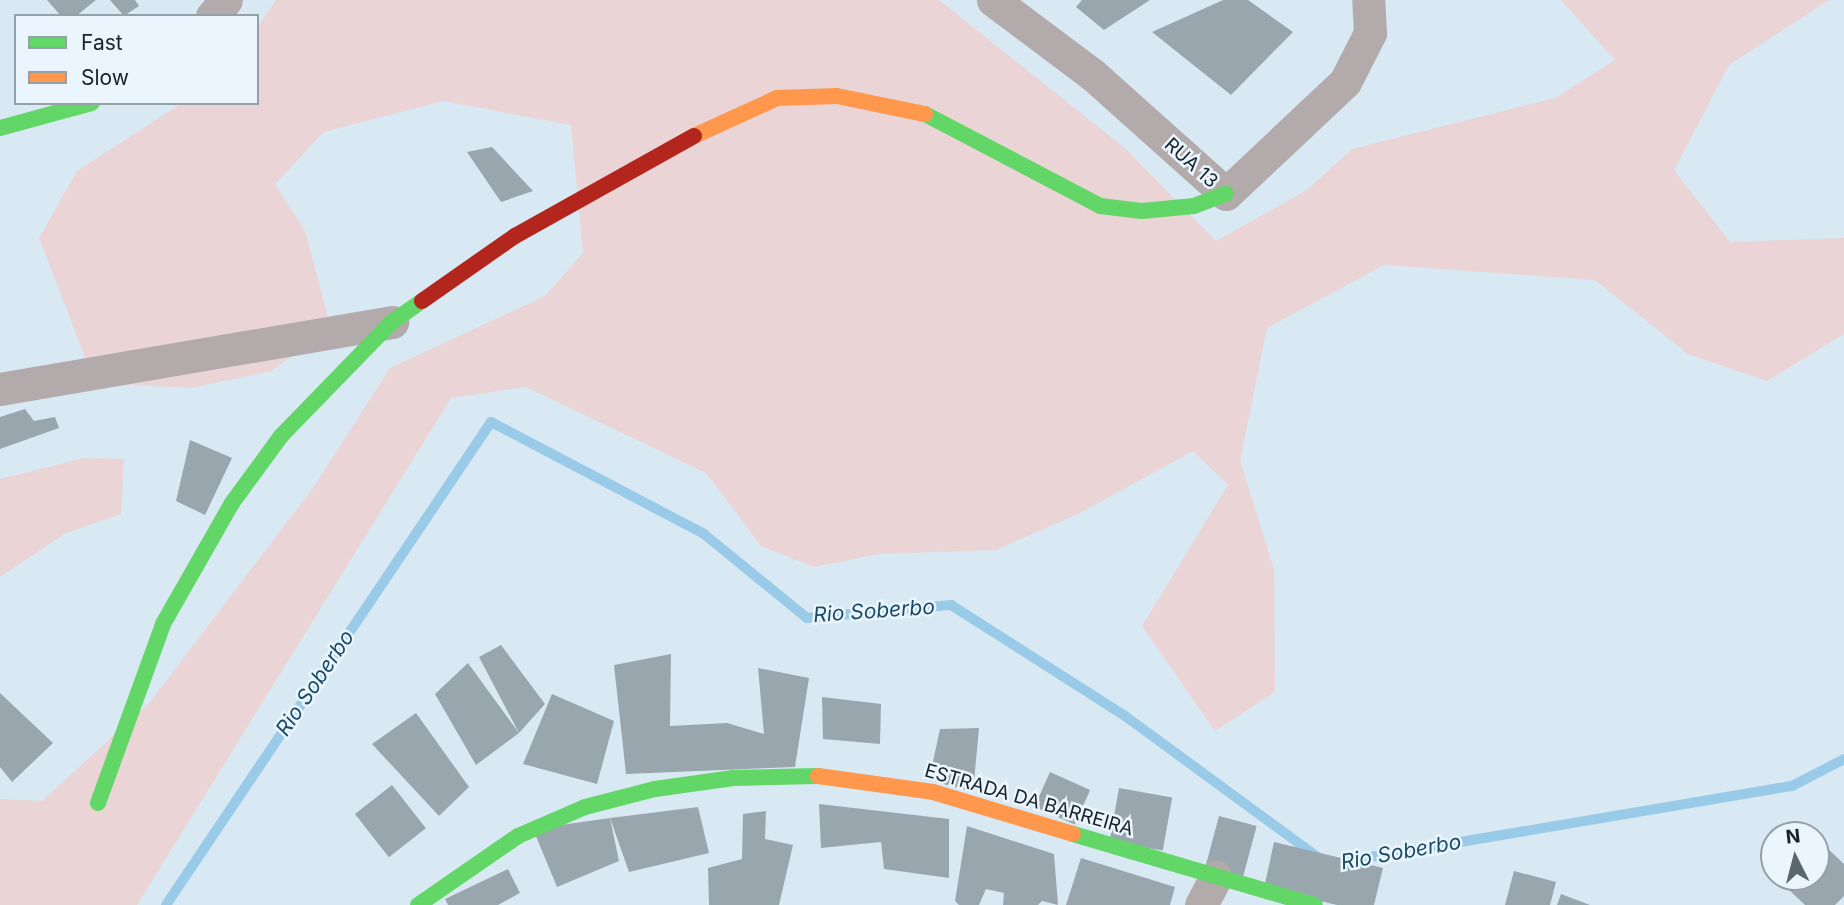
<!DOCTYPE html>
<style>
body{margin:0}
#map{position:relative;width:1844px;height:905px;overflow:hidden;background:#d9e9f3;font-family:Inter,sans-serif}
div>[style]{position:absolute}
.green>*{inset:0;background:#ead4d5}
.stream>*{height:10px;margin:-5px;padding:0 5px;transform-origin:5px;border-radius:5px;background:#99cae8}
.building>*{inset:0;background:#9aa6ae;transform-origin:0 0}
.street>*{height:33px;margin:-16.5px;padding:0 16.5px;transform-origin:16.5px;border-radius:16.5px;background:#b3aaac}
.fast>*{height:16px;margin:-8px;padding:0 8px;transform-origin:8px;border-radius:8px;background:#63d668}
.slow>*{height:16px;margin:-8px;padding:0 8px;transform-origin:8px;border-radius:8px;background:#ff974d}
.jam>*{height:16px;margin:-8px;padding:0 8px;transform-origin:8px;border-radius:8px;background:#b3261e}
span{translate:-50% -50%;white-space:nowrap;text-align:center;line-height:1.15;-webkit-text-stroke:5px #eaf5fd;paint-order:stroke}
.street-label{font-size:19px;color:#172128}
.water-label{font-size:21px;color:#194a65;font-style:italic}
.legend{position:absolute;left:14px;top:14px;width:245px;height:91px;box-sizing:border-box;background:#eaf5fd;border:2px solid #96a0a8;margin:0;padding:9px 12px;list-style:none;font-size:21px;color:#172128}
.legend li{display:flex;align-items:center;gap:14px;height:35px}
.legend b{width:35px;border:2px solid #96a0a8}
.north{position:absolute;left:1760px;top:821px;width:70px;height:70px;box-sizing:border-box;background:#eaf5fd;border:2px solid #96a0a8;border-radius:50%;rotate:354deg;font-size:19px;font-weight:700;line-height:28px;text-align:center;color:#172128}
.north::after{content:'';display:block;margin:auto;width:24px;height:32px;background:#5b676f;clip-path:polygon(50% 0,100% 100%,50% 72%,0 100%)}
</style>
<div id="map">
<div class="green">
<div style="clip-path:polygon(276px 0,939px 0,1126px 149px,1216px 241px,1307px 190px,1352px 149px,1555px 98px,1615px 60px,1561px 0,1829px 0,1729px 65px,1674px 170px,1730px 242px,1844px 238px,1844px 334px,1767px 381px,1688px 354px,1595px 280px,1384px 265px,1267px 328px,1240px 461px,1274px 569px,1275px 692px,1215px 731px,1142px 626px,1228px 485px,1193px 451px,1078px 514px,996px 550px,879px 554px,814px 567px,761px 546px,706px 473px,526px 387px,451px 398px,137px 905px,0 905px,0 799px,42px 801px,150px 702px,313px 488px,390px 368px,545px 296px,583px 253px,571px 125px,443px 101px,324px 132px,275px 184px,305px 231px,331px 328px,271px 371px,192px 388px,95px 383px,39px 238px,77px 171px,182px 103px,257px 103px,257px 28px)"></div>
<div style="clip-path:polygon(85px 458px,124px 459px,121px 514px,66px 533px,0 577px,0 479px)"></div>
</div>
<div class="stream">
<div style="left:1342px;top:862px;width:456px;rotate:-9.6deg"></div>
<div style="left:1792px;top:786px;width:59px;rotate:-27.4deg"></div>
<div style="left:166px;top:905px;width:582px;rotate:-56.06deg"></div>
<div style="left:491px;top:422px;width:241px;rotate:27.7deg"></div>
<div style="left:704px;top:534px;width:133px;rotate:39.2deg"></div>
<div style="left:807px;top:618px;width:145px;rotate:-5.2deg"></div>
<div style="left:951px;top:605px;width:206px;rotate:32.5deg"></div>
<div style="left:1125px;top:716px;width:237px;rotate:36.2deg"></div>
</div>
<div class="building">
<div style="clip-path:polygon(47px 0,96px 0,76px 16px,61px 16px)"></div>
<div style="clip-path:polygon(110px 0,135px 0,139px 6px,124px 16px)"></div>
<div style="clip-path:polygon(1082px 0,1150px 0,1104px 30px,1076px 7px)"></div>
<div style="clip-path:polygon(1223px 0,1248px 0,1293px 32px,1231px 95px,1152px 32px)"></div>
<div style="clip-path:polygon(492px 147px,533px 191px,501px 202px,467px 152px)"></div>
<div style="clip-path:polygon(25px 409px,34px 421px,55px 417px,59px 428px,0 449px,0 417px)"></div>
<div style="clip-path:polygon(190px 440px,232px 458px,205px 515px,176px 501px)"></div>
<div style="clip-path:polygon(501px 645px,545px 704px,519px 733px,479px 657px)"></div>
<div style="clip-path:polygon(671px 654px,670px 726px,727px 723px,764px 734px,758px 668px,809px 678px,795px 767px,626px 774px,614px 665px)"></div>
<div style="clip-path:polygon(468px 663px,519px 733px,476px 765px,435px 694px)"></div>
<div style="clip-path:polygon(0 693px,53px 743px,12px 782px,0 767px)"></div>
<div style="clip-path:polygon(552px 694px,614px 721px,597px 784px,523px 764px)"></div>
<div style="clip-path:polygon(822px 697px,881px 704px,880px 744px,823px 739px)"></div>
<div style="clip-path:polygon(416px 713px,469px 787px,439px 816px,372px 744px)"></div>
<div style="clip-path:polygon(979px 728px,973px 792px,929px 780px,940px 729px)"></div>
<div style="left:1050px;top:772px;width:44px;height:38px;rotate:24deg"></div>
<div style="left:392px;top:785px;width:55px;height:47px;rotate:52deg"></div>
<div style="left:1119px;top:788px;width:54px;height:54px;rotate:10deg"></div>
<div style="clip-path:polygon(819px 804px,949px 819px,949px 878px,884px 869px,881px 842px,821px 848px)"></div>
<div style="clip-path:polygon(698px 807px,709px 853px,629px 872px,610px 818px)"></div>
<div style="clip-path:polygon(766px 811px,765px 839px,793px 845px,779px 905px,709px 905px,708px 868px,742px 859px,743px 814px)"></div>
<div style="left:1219px;top:816px;width:39px;height:52px;rotate:15deg"></div>
<div style="clip-path:polygon(610px 818px,619px 861px,557px 887px,533px 829px)"></div>
<div style="clip-path:polygon(967px 826px,1054px 854px,1058px 905px,1042px 901px,1038px 905px,1003px 905px,1004px 893px,986px 889px,979px 905px,959px 905px,955px 901px)"></div>
<div style="clip-path:polygon(1274px 842px,1383px 868px,1374px 905px,1337px 905px,1264px 888px)"></div>
<div style="clip-path:polygon(1826px 847px,1844px 864px,1844px 896px,1835px 905px,1805px 905px,1787px 888px,1798px 877px,1816px 877px,1816px 858px)"></div>
<div style="clip-path:polygon(1081px 858px,1175px 887px,1170px 905px,1066px 905px)"></div>
<div style="clip-path:polygon(508px 869px,520px 893px,498px 905px,448px 905px,445px 899px)"></div>
<div style="clip-path:polygon(1514px 871px,1556px 882px,1550px 905px,1505px 905px)"></div>
<div style="clip-path:polygon(1561px 894px,1590px 905px,1557px 905px)"></div>
</div>
<div class="street">
<div style="left:993px;top:0;width:125px;rotate:36.9deg"></div>
<div style="left:1093px;top:75px;width:178px;rotate:41.8deg"></div>
<div style="left:1226px;top:194px;width:163px;rotate:-43.3deg"></div>
<div style="left:1345px;top:82px;width:55px;rotate:-63deg"></div>
<div style="left:1370px;top:33px;width:33px;rotate:-93deg"></div>
<div style="left:212px;top:16px;width:21px;rotate:-49deg"></div>
<div style="left:0;top:389px;width:398px;rotate:-9.7deg"></div>
<div style="left:1201px;top:905px;width:32px;rotate:-62deg"></div>
</div>
<div class="fast">
<div style="left:925px;top:114px;width:198px;rotate:27.7deg"></div>
<div style="left:1100px;top:206px;width:42px;rotate:6.8deg"></div>
<div style="left:1142px;top:211px;width:52px;rotate:-5.5deg"></div>
<div style="left:1194px;top:206px;width:34px;rotate:-21deg"></div>
<div style="left:0;top:128px;width:95px;rotate:-15.2deg"></div>
<div style="left:98px;top:803px;width:190px;rotate:-70deg"></div>
<div style="left:163px;top:624px;width:139px;rotate:-60.3deg"></div>
<div style="left:232px;top:503px;width:83px;rotate:-53.8deg"></div>
<div style="left:281px;top:436px;width:159px;rotate:-45.8deg"></div>
<div style="left:392px;top:322px;width:37px;rotate:-35deg"></div>
<div style="left:1073px;top:834px;width:252px;rotate:16.4deg"></div>
<div style="left:418px;top:905px;width:121px;rotate:-34.6deg"></div>
<div style="left:518px;top:836px;width:73px;rotate:-23.4deg"></div>
<div style="left:585px;top:807px;width:72px;rotate:-14.4deg"></div>
<div style="left:655px;top:789px;width:79px;rotate:-8deg"></div>
<div style="left:733px;top:778px;width:85px;rotate:-1.3deg"></div>
</div>
<div class="slow">
<div style="left:694px;top:136px;width:91px;rotate:-24.6deg"></div>
<div style="left:777px;top:98px;width:60px;rotate:-1.9deg"></div>
<div style="left:837px;top:96px;width:90px;rotate:11.6deg"></div>
<div style="left:818px;top:776px;width:116px;rotate:7.9deg"></div>
<div style="left:933px;top:792px;width:146px;rotate:16.7deg"></div>
</div>
<div class="jam">
<div style="left:422px;top:301px;width:113px;rotate:-35deg"></div>
<div style="left:515px;top:236px;width:205px;rotate:-29.2deg"></div>
</div>
<div class="street-label">
<span style="left:1191px;top:163px;rotate:42deg">RUA 13</span>
<span style="left:1029px;top:800px;rotate:16deg">ESTRADA DA BARREIRA</span>
</div>
<div class="water-label">
<span style="left:874px;top:611px;rotate:-4deg">Rio Soberbo</span>
<span style="left:315px;top:683px;rotate:-56deg">Rio Soberbo</span>
<span style="left:1401px;top:852px;rotate:-10deg">Rio Soberbo</span>
</div>
<ul class="legend">
<li><b style="height:9px;background:#63d668"></b>Fast</li>
<li><b style="height:9px;background:#ff974d"></b>Slow</li>
</ul>
<div class="north">N</div>
</div>
